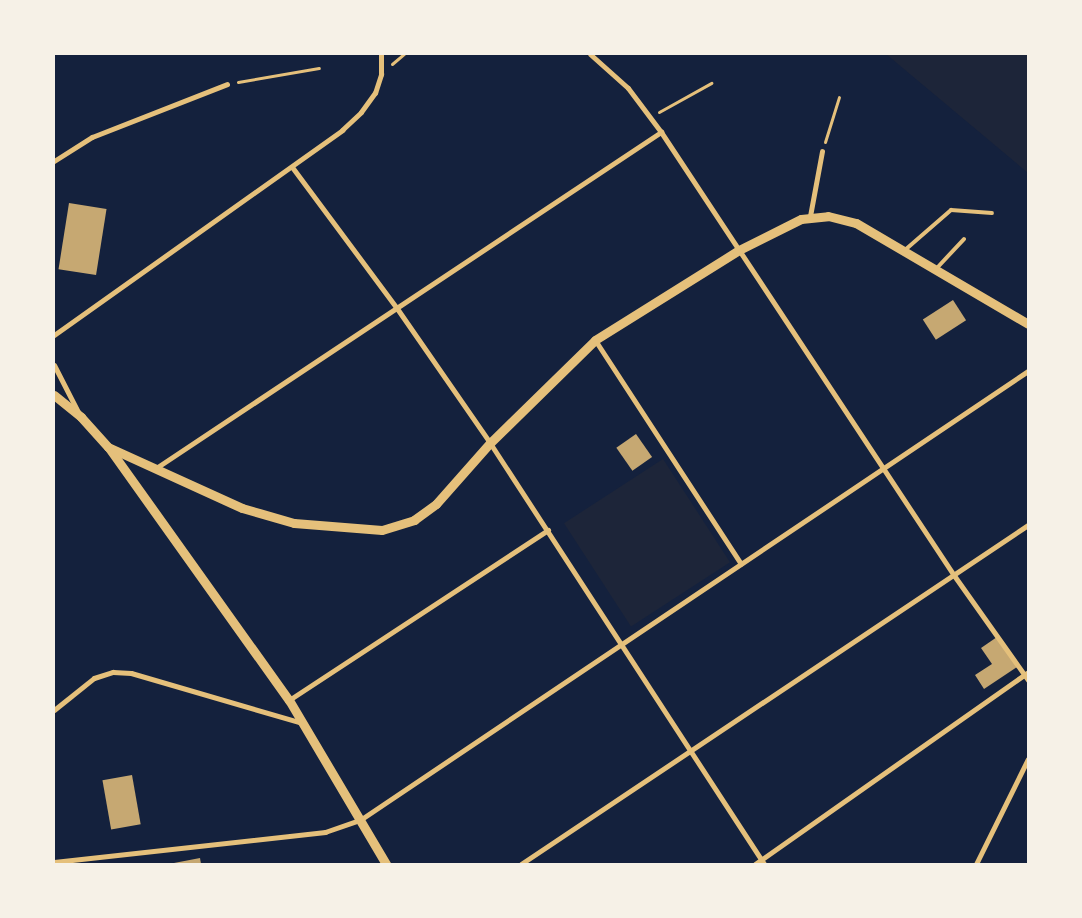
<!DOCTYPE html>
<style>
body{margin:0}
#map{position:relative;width:1082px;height:918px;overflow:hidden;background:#14213d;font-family:Helvetica,sans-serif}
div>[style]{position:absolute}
.green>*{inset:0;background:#1d2539;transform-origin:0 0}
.building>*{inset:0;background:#c6a872;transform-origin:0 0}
.path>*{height:3px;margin:-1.5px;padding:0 1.5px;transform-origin:1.5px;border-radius:1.5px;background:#e5c07b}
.service>*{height:4px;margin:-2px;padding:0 2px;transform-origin:2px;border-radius:2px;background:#e5c07b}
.minor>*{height:5px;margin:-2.5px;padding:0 2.5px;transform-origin:2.5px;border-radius:2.5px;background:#e5c07b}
.tertiary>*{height:9px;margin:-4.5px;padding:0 4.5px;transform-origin:4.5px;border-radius:4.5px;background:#e5c07b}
span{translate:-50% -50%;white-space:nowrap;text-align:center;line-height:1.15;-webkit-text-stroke:5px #f6f1e7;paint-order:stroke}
.frame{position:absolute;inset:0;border:55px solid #f6f1e7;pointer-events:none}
</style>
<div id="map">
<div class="green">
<div style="clip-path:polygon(886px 54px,1028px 54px,1028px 173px)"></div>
<div style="left:663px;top:459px;width:123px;height:118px;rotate:57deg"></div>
</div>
<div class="building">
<div style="left:69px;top:203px;width:38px;height:67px;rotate:9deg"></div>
<div style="left:953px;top:300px;width:24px;height:36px;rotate:57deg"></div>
<div style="left:636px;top:434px;width:28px;height:24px;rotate:55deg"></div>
<div style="clip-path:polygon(997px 637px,1017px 667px,984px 689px,975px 675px,992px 664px,981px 648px)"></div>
<div style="left:132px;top:775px;width:50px;height:30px;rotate:80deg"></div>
<div style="clip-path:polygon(200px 858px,201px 864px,174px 864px,174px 863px)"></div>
</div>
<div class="path">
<div style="left:392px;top:64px;width:16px;rotate:-40deg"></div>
<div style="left:238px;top:82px;width:82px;rotate:-9.8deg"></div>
<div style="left:659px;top:112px;width:60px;rotate:-29.1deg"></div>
<div style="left:825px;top:142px;width:47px;rotate:-72.7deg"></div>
</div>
<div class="service">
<div style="left:905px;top:250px;width:61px;rotate:-41deg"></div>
<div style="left:951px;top:210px;width:41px;rotate:4.2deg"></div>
<div style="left:936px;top:269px;width:41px;rotate:-47deg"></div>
</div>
<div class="minor">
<div style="left:590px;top:54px;width:51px;rotate:41.8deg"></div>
<div style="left:628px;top:88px;width:55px;rotate:53.1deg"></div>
<div style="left:661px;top:132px;width:530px;rotate:56.55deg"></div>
<div style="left:953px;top:574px;width:130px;rotate:54.7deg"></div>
<div style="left:54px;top:161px;width:45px;rotate:-32.3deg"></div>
<div style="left:92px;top:137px;width:145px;rotate:-21.4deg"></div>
<div style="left:292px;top:167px;width:174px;rotate:53.4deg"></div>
<div style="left:396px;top:307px;width:165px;rotate:55.3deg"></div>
<div style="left:490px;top:443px;width:502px;rotate:56.94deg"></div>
<div style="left:810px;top:216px;width:66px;rotate:-79.5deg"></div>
<div style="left:54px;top:335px;width:354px;rotate:-35.4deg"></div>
<div style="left:342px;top:130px;width:26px;rotate:-43deg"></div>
<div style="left:361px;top:112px;width:24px;rotate:-54deg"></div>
<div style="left:375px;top:93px;width:20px;rotate:-72deg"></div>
<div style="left:381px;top:74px;width:20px;rotate:-90deg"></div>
<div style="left:595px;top:340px;width:267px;rotate:56.9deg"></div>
<div style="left:54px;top:365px;width:53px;rotate:62.9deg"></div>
<div style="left:156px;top:468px;width:607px;rotate:-33.64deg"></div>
<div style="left:289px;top:700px;width:310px;rotate:-33.3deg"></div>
<div style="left:54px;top:710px;width:51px;rotate:-38.7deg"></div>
<div style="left:94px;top:678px;width:20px;rotate:-18deg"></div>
<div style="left:113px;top:672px;width:18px;rotate:3deg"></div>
<div style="left:131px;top:673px;width:178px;rotate:16.3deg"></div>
<div style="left:54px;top:862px;width:273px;rotate:-6.3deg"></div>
<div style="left:325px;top:832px;width:37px;rotate:-19deg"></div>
<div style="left:360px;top:820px;width:805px;rotate:-33.91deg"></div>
<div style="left:521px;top:864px;width:610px;rotate:-33.77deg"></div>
<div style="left:755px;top:864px;width:334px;rotate:-35.1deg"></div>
<div style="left:976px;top:864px;width:117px;rotate:-63.7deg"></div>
</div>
<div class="tertiary">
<div style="left:54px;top:395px;width:35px;rotate:39deg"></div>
<div style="left:81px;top:417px;width:40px;rotate:48deg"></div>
<div style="left:108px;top:447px;width:147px;rotate:24.5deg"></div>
<div style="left:242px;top:508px;width:54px;rotate:16.1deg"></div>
<div style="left:294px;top:523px;width:88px;rotate:4.5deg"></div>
<div style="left:382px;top:530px;width:34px;rotate:-17deg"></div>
<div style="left:414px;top:520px;width:27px;rotate:-36deg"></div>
<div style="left:436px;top:504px;width:81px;rotate:-48.5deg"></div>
<div style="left:490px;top:443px;width:147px;rotate:-44.4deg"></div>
<div style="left:595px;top:340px;width:170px;rotate:-32deg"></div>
<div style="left:739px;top:250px;width:69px;rotate:-26.6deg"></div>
<div style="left:801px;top:219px;width:27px;rotate:-6deg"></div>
<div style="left:828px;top:216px;width:29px;rotate:14deg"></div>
<div style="left:856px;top:223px;width:199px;rotate:30.4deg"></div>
<div style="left:109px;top:448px;width:310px;rotate:54.5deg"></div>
<div style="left:289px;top:700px;width:191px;rotate:59.4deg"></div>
</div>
<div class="frame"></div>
</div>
